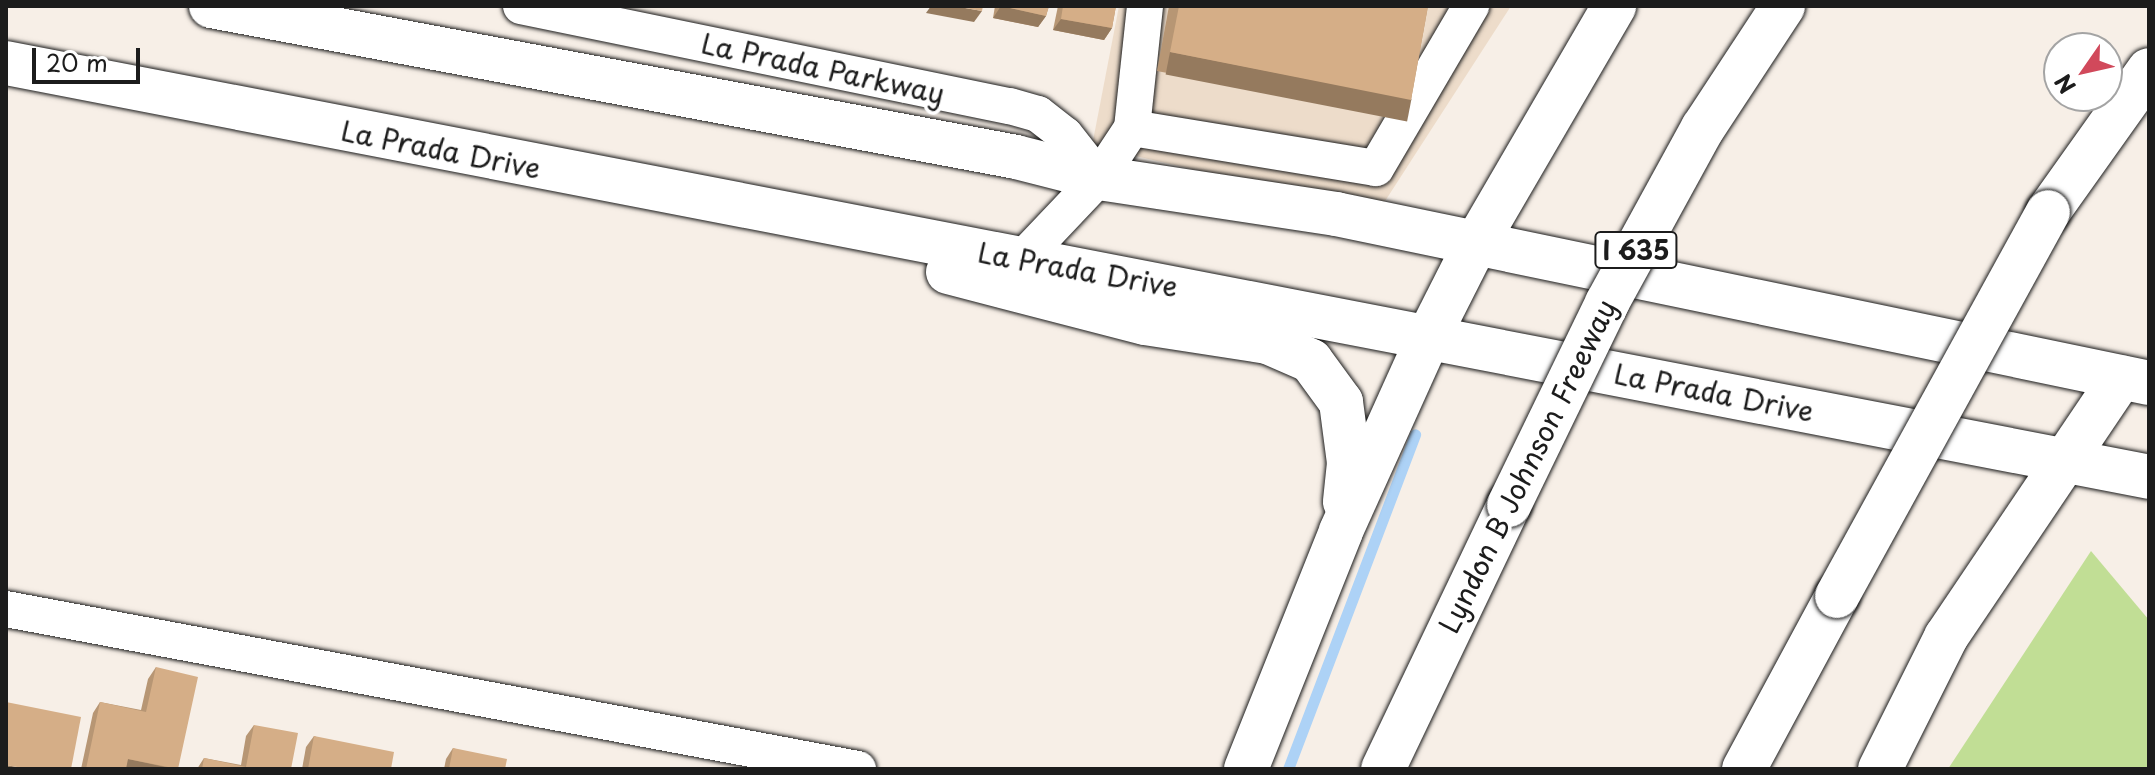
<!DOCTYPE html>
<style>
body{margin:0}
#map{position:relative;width:2155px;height:775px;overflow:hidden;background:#f7efe7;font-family:"Playpen Sans",sans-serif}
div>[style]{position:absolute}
.built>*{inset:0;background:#eddcca}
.green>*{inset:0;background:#c1de95}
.stream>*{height:11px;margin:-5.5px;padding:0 5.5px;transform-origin:5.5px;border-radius:5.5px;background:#add2f6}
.roads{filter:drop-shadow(0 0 2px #1c1c1c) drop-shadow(0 0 2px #1c1c1c)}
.minor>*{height:36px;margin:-18px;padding:0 18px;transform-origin:18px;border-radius:18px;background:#fff}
.major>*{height:44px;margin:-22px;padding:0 22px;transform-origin:22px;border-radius:22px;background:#fff}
.highway>*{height:44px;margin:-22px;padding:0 22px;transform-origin:22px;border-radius:22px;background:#fff}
.bridges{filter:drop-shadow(0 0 2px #1c1c1c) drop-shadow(0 0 2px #1c1c1c)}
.highway-bridge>*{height:44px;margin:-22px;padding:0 22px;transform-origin:22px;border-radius:22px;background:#fff}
.wall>*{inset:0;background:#b79674}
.shaded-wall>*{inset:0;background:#957a5e;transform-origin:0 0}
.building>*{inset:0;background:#d5ae87}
span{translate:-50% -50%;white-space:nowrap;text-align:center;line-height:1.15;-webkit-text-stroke:7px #fff;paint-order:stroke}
.shield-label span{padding:2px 6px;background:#fff;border:2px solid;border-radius:6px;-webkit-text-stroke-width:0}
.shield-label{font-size:26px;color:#1c1c1c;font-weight:700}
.street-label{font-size:28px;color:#1c1c1c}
.frame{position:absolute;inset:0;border:8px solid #1c1c1c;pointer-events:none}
.north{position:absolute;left:2043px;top:32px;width:80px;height:80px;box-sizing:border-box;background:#fff;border:2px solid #a4a4a4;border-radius:50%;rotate:236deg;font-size:22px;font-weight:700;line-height:32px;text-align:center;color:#1c1c1c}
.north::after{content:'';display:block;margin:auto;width:28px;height:36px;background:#d1495b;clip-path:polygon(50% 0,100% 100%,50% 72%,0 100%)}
.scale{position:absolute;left:32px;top:48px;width:108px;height:36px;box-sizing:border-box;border:4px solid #1c1c1c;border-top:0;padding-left:10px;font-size:24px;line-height:28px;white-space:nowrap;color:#1c1c1c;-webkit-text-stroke:6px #fff;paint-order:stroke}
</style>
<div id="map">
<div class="built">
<div style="clip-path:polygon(1119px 6px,1511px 6px,1378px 212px,1092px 146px)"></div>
</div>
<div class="green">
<div style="clip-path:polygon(2091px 551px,2149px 620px,2149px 769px,1948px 769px)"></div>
</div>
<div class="stream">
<div style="left:1288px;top:769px;width:358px;rotate:-69.2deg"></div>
</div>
<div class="roads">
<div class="minor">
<div style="left:521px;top:6px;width:499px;rotate:11.6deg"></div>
<div style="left:1010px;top:106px;width:29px;rotate:16deg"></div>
<div style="left:1038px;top:114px;width:34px;rotate:38deg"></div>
<div style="left:1065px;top:135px;width:55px;rotate:51.7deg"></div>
<div style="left:1132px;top:128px;width:247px;rotate:9.3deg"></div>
<div style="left:1376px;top:168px;width:188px;rotate:-59.6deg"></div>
<div style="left:1023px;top:258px;width:110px;rotate:-46.5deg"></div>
<div style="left:1099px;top:178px;width:60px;rotate:-56.6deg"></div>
<div style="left:1132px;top:128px;width:123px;rotate:-83.9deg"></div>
<div style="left:6px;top:609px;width:867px;rotate:10.64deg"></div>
</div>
<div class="major">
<div style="left:211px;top:6px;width:819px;rotate:10.62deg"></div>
<div style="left:1016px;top:157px;width:86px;rotate:14.2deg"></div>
<div style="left:1099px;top:178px;width:240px;rotate:8.6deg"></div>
<div style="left:1336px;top:214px;width:830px;rotate:11.74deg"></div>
<div style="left:6px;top:63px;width:2183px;rotate:10.93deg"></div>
<div style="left:948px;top:272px;width:203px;rotate:14.5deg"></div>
<div style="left:1145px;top:323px;width:124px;rotate:8.8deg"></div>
<div style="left:1268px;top:342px;width:47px;rotate:23.8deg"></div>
<div style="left:1311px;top:361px;width:51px;rotate:53.8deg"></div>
<div style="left:1341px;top:402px;width:62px;rotate:82.5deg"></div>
<div style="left:1349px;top:463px;width:39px;rotate:96deg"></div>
<div style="left:1246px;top:769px;width:256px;rotate:-68.2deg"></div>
<div style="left:1341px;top:531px;width:214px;rotate:-65.7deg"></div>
<div style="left:1429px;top:336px;width:100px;rotate:-63.2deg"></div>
<div style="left:1474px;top:247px;width:279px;rotate:-59.8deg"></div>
<div style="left:1880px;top:769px;width:148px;rotate:-63.4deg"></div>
<div style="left:1946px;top:637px;width:313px;rotate:-56deg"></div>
</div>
<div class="highway">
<div style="left:2048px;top:212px;width:174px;rotate:-54.6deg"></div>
<div style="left:1383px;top:769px;width:293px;rotate:-64.5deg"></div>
<div style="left:1744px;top:769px;width:196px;rotate:-61.7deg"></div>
</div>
</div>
<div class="bridges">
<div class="highway-bridge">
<div style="left:1509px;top:505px;width:225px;rotate:-64.1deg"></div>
<div style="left:1607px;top:303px;width:200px;rotate:-61.3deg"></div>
<div style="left:1703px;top:128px;width:146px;rotate:-56.7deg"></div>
<div style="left:1837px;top:596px;width:438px;rotate:-61.2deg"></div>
</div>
</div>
<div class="wall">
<div style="clip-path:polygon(995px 6px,1049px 6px,1046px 16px,1038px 27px,993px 18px)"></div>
<div style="clip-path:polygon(1058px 6px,1116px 6px,1112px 28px,1104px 40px,1053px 30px)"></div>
<div style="clip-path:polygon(1169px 6px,1428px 6px,1411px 100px,1398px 118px,1157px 71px)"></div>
<div style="clip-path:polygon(156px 667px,178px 769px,81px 769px,93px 713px,100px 702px,141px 710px,148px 679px)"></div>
<div style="clip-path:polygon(254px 725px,291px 769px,197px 769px,204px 758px,241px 765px,246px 736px)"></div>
<div style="clip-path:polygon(314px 736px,391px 769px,302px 769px,306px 747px)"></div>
<div style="clip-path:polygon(453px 748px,505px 769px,444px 769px,446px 759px)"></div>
</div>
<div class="shaded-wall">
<div style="clip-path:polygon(931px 6px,954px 6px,982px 11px,974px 22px,926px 13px)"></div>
<div style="clip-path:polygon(1001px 6px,1046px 16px,1038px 27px,993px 18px)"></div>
<div style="clip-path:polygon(1061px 19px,1112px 28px,1104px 40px,1053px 30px)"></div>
<div style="left:1170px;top:52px;width:246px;height:23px;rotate:11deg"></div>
<div style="clip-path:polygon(128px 759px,174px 769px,121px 769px)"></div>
<div style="clip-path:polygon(6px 765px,28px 769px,6px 769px)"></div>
</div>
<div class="building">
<div style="clip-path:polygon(954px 6px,983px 6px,982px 11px)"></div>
<div style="clip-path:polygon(1001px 6px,1049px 6px,1046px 16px)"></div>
<div style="clip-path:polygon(1063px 6px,1116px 6px,1112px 28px,1061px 19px)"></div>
<div style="clip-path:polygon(1179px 6px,1428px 6px,1411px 100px,1170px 52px)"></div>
<div style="clip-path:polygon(156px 667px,198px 677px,178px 769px,128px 759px,126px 769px,86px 769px,100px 702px,146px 712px)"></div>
<div style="clip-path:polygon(6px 702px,81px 717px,71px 769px,28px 769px,6px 765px)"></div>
<div style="clip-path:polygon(254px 725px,298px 733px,291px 769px,202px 769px,204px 758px,246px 767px)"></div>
<div style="clip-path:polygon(314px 736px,394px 752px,391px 769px,308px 769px)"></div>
<div style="clip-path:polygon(453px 748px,507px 759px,505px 769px,449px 769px)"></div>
</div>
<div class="shield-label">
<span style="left:1636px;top:250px">I 635</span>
</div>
<div class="street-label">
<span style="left:823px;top:68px;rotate:12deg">La Prada Parkway</span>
<span style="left:441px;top:149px;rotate:11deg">La Prada Drive</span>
<span style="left:1078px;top:269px;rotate:10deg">La Prada Drive</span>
<span style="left:1714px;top:392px;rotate:11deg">La Prada Drive</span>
<span style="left:1527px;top:466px;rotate:-64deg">Lyndon B Johnson Freeway</span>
</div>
<div class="frame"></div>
<div class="north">N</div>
<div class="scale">20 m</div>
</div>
